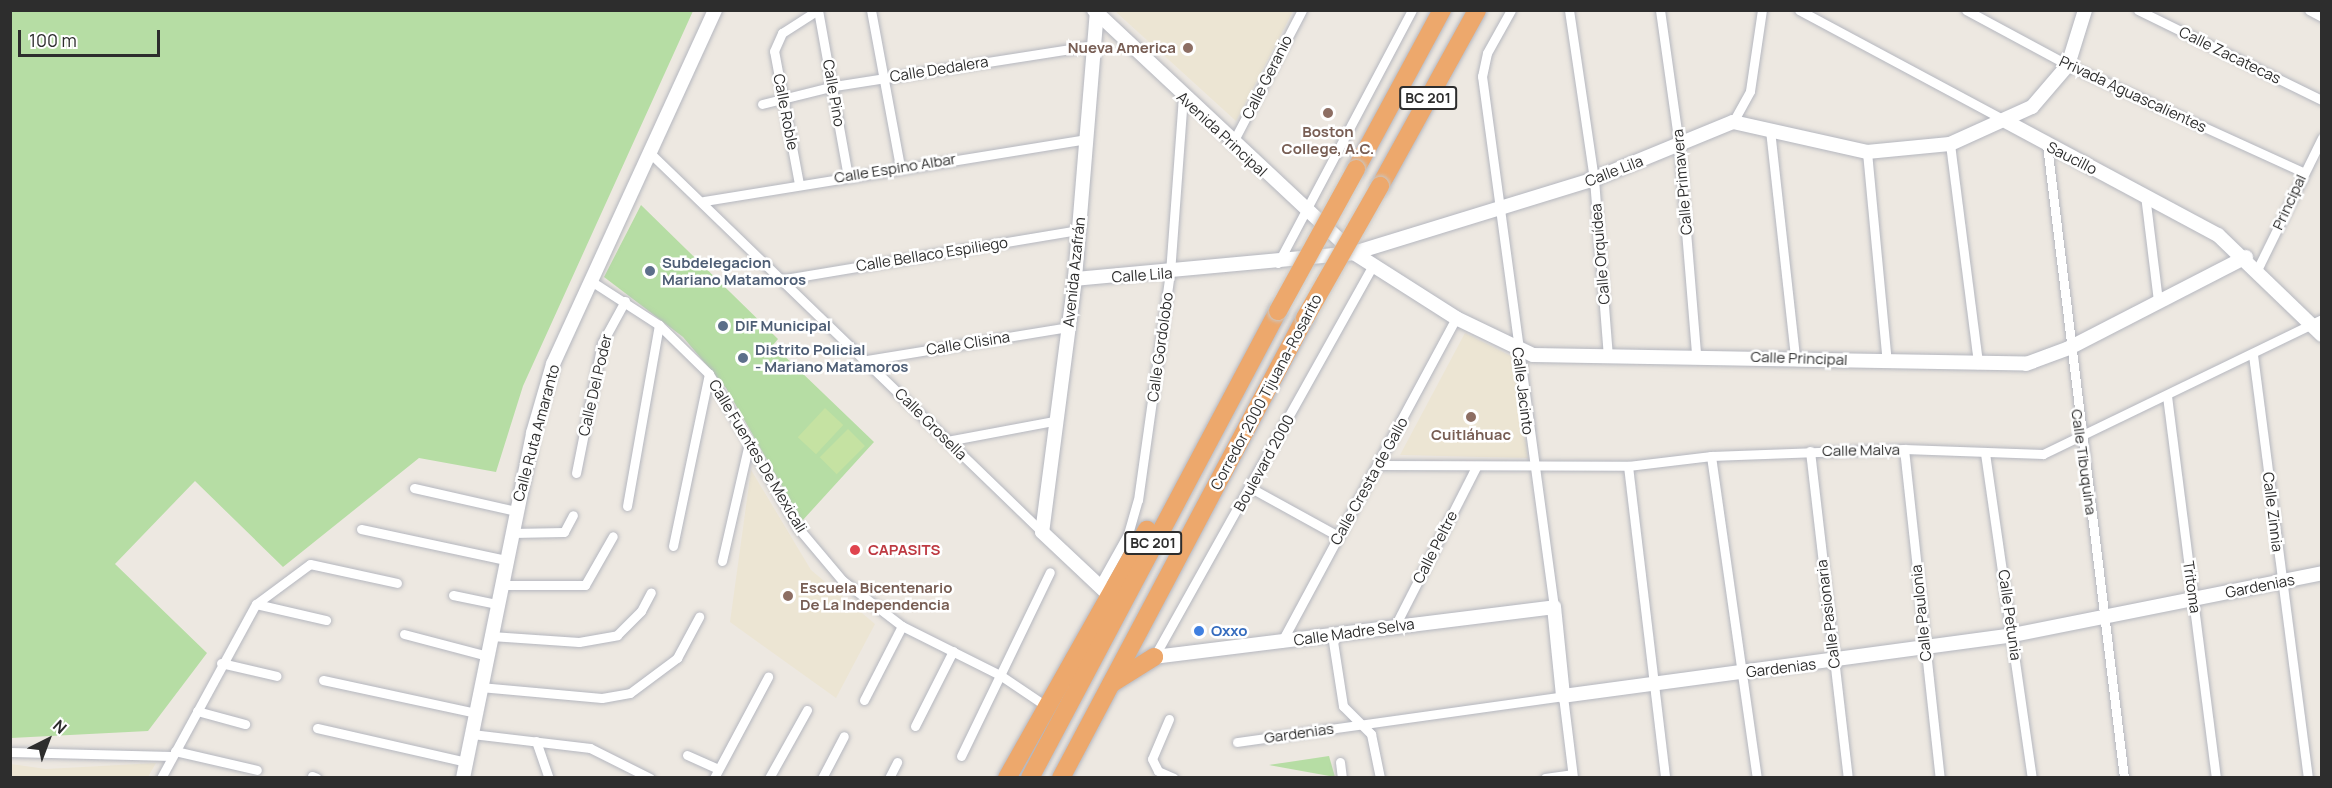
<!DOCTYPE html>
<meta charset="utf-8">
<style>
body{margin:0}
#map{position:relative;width:2332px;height:788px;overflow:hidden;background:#ede8e1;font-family:Manrope,sans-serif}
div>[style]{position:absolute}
.education>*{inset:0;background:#ece5d3}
.green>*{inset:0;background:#b6dda4}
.pitch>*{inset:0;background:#c5e2a2;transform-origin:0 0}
.roads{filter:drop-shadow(0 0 2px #b5b7bf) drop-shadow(0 0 2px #b5b7bf)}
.street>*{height:9px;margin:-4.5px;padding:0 4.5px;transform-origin:4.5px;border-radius:4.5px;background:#fff}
.secondary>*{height:14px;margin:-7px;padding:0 7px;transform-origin:7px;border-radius:7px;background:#fff}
.highway>*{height:18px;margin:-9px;padding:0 9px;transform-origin:9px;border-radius:9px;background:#eda86c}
.bridges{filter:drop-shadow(0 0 2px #c8c8c8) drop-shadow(0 0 2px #c8c8c8)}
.highway-bridge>*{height:18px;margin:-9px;padding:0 9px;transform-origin:9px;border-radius:9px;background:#eda86c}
.dots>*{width:16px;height:16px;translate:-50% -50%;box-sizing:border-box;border:3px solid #fff;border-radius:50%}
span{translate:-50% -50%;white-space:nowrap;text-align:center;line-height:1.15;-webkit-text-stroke:5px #fff;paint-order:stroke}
.shield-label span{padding:2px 4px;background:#fff;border:2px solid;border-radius:4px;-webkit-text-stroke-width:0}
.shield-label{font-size:14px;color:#2d2d2d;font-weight:700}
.education-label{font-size:15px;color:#785e54;font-weight:700}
.right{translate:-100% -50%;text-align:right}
.left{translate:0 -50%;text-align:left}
.street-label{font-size:15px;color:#2d2d2d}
.service-label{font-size:15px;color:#4e5e75;font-weight:700}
.health-label{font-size:15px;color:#be3a42;font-weight:700}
.shop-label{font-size:15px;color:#366cbe;font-weight:700}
.frame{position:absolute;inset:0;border:12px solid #2d2d2d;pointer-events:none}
.north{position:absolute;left:18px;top:710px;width:60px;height:60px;-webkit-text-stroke:4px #fff;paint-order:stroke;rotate:42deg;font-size:16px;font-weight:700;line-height:24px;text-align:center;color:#2d2d2d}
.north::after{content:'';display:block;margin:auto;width:21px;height:27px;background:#2d2d2d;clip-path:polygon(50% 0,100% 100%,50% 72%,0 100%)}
.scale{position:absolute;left:18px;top:30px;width:142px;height:27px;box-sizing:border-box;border:3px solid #2d2d2d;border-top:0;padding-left:8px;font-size:18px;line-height:21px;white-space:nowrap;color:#2d2d2d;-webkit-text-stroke:4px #fff;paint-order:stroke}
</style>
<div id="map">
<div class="education">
<div style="clip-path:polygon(1115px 11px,1293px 11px,1236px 121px)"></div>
<div style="clip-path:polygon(1465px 333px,1513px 357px,1528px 458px,1400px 455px)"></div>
<div style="clip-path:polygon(751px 470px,811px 570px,875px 624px,836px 698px,730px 622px)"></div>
<div style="clip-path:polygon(156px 763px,148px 777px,11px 777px,11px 764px,46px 769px)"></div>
</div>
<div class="green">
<div style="clip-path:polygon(11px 10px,693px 11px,523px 386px,496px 472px,419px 458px,283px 567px,195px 481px,115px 564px,207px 653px,148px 731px,11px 738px)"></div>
<div style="clip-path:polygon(641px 205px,778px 339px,773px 345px,874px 442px,802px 521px,726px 388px,683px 337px,604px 277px)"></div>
<div style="clip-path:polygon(1329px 756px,1335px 777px,1269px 765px)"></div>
</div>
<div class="pitch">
<div style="left:825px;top:408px;width:25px;height:40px;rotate:43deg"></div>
<div style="left:848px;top:429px;width:24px;height:40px;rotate:45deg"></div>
</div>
<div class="roads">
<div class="street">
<div style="left:818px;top:10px;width:169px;rotate:79.8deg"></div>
<div style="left:871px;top:10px;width:159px;rotate:79.5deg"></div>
<div style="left:1511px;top:10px;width:49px;rotate:119.2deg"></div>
<div style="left:1487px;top:53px;width:24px;rotate:102deg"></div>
<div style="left:1482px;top:76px;width:536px;rotate:82.28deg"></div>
<div style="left:1569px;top:10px;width:171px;rotate:81.6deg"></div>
<div style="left:1594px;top:179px;width:178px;rotate:85.5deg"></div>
<div style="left:1660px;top:10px;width:137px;rotate:82deg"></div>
<div style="left:1679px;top:146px;width:209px;rotate:85.3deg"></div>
<div style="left:1799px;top:10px;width:235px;rotate:28.2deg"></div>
<div style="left:1966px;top:10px;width:116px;rotate:28.3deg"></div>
<div style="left:2068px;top:65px;width:258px;rotate:24.5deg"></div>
<div style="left:2138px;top:10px;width:205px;rotate:26.1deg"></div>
<div style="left:2309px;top:10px;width:15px;rotate:28deg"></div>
<div style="left:762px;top:104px;width:74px;rotate:-14deg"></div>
<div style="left:834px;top:86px;width:264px;rotate:-8.9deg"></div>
<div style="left:1733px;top:122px;width:35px;rotate:-61deg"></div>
<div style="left:1750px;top:91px;width:82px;rotate:-81.6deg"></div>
<div style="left:1770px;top:130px;width:228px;rotate:83.7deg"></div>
<div style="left:1232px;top:144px;width:151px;rotate:-62.4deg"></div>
<div style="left:1950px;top:144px;width:222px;rotate:82.7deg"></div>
<div style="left:2047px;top:145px;width:638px;rotate:83.06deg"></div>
<div style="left:1867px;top:152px;width:211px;rotate:84.6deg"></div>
<div style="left:650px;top:153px;width:545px;rotate:44.03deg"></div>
<div style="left:799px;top:184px;width:135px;rotate:-100.6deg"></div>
<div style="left:774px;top:51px;width:20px;rotate:-66deg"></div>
<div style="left:782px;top:33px;width:43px;rotate:-32.6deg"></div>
<div style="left:2145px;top:195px;width:107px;rotate:83deg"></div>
<div style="left:704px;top:201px;width:388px;rotate:-9.2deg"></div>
<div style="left:1278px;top:263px;width:286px;rotate:-62.1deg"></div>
<div style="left:2258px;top:268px;width:145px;rotate:-63.8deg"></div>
<div style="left:785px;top:279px;width:298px;rotate:-9.5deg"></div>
<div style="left:591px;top:281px;width:81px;rotate:32.9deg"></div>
<div style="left:659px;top:325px;width:70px;rotate:44.4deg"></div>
<div style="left:709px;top:374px;width:179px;rotate:59.9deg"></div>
<div style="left:799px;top:529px;width:67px;rotate:49.9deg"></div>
<div style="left:842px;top:580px;width:76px;rotate:37.5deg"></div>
<div style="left:902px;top:626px;width:110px;rotate:26.6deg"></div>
<div style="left:1000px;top:675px;width:55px;rotate:34deg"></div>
<div style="left:2253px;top:355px;width:427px;rotate:82.6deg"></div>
<div style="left:867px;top:360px;width:205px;rotate:-9.3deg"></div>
<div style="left:2167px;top:396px;width:385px;rotate:82.7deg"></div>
<div style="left:947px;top:441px;width:109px;rotate:-10.6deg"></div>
<div style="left:1904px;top:449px;width:331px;rotate:83.8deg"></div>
<div style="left:1810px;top:451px;width:329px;rotate:83.4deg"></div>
<div style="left:1985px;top:453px;width:328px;rotate:81.8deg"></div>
<div style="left:1711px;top:456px;width:325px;rotate:81.9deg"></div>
<div style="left:1379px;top:465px;width:249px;rotate:0.2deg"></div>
<div style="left:1628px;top:466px;width:84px;rotate:-6.9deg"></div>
<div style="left:1711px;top:456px;width:193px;rotate:-2.1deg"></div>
<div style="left:1904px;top:449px;width:139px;rotate:2.1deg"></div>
<div style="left:2043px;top:454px;width:310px;rotate:-25.8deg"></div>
<div style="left:1628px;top:466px;width:314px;rotate:83.2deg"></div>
<div style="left:576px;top:473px;width:133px;rotate:-78.7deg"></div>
<div style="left:602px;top:343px;width:48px;rotate:-61.3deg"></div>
<div style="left:414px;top:488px;width:105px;rotate:12.7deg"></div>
<div style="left:1251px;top:488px;width:99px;rotate:28.9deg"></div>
<div style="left:627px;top:506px;width:184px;rotate:-80deg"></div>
<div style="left:361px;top:529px;width:148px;rotate:12.1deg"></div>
<div style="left:512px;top:533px;width:52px;rotate:-1.1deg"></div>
<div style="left:564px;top:532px;width:19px;rotate:-62deg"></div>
<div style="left:673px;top:546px;width:176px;rotate:-78.2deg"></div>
<div style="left:722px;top:561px;width:121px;rotate:-77.1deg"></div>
<div style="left:501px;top:585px;width:84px"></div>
<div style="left:585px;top:585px;width:56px;rotate:-60.3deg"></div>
<div style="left:1099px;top:586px;width:60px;rotate:-60.9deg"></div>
<div style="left:1128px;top:534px;width:35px;rotate:-74deg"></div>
<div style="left:1138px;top:500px;width:229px;rotate:-82deg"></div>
<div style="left:1170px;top:273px;width:175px;rotate:-85.8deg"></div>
<div style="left:453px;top:595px;width:45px;rotate:11.6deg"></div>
<div style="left:256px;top:604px;width:72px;rotate:12.9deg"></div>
<div style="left:1395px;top:626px;width:178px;rotate:-63deg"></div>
<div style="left:404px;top:634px;width:86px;rotate:14.8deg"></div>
<div style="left:1332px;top:635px;width:72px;rotate:81.2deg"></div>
<div style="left:1343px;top:706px;width:40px;rotate:45deg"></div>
<div style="left:1371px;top:734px;width:45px;rotate:78.4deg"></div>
<div style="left:491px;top:636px;width:88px;rotate:3.9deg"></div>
<div style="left:579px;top:642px;width:39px;rotate:-10deg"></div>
<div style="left:617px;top:635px;width:34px;rotate:-45deg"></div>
<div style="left:641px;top:611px;width:21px;rotate:-62deg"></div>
<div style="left:1281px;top:643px;width:369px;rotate:-61.7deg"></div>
<div style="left:1154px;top:657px;width:447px;rotate:-60.8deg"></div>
<div style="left:221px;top:663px;width:57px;rotate:13.1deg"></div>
<div style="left:323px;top:680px;width:156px;rotate:12.2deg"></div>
<div style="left:480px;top:687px;width:122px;rotate:5.2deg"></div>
<div style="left:602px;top:698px;width:28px;rotate:-10deg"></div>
<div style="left:630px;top:693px;width:59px;rotate:-36.7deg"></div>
<div style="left:677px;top:658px;width:47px;rotate:-61.8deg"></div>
<div style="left:864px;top:700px;width:83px;rotate:-62.8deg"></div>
<div style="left:197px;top:711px;width:50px;rotate:15.2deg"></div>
<div style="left:1169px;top:719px;width:43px;rotate:113deg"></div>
<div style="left:1152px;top:759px;width:13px;rotate:63deg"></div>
<div style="left:1158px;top:771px;width:17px;rotate:24deg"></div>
<div style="left:915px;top:726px;width:84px;rotate:-63.1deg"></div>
<div style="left:317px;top:728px;width:154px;rotate:12.8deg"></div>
<div style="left:472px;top:734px;width:119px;rotate:6.8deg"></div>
<div style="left:590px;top:748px;width:67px;rotate:26.6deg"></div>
<div style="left:536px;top:741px;width:39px;rotate:71deg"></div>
<div style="left:1237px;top:742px;width:329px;rotate:-8deg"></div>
<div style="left:1563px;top:696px;width:83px;rotate:83deg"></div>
<div style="left:175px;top:751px;width:84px;rotate:13deg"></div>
<div style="left:10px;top:752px;width:162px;rotate:1.4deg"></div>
<div style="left:687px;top:755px;width:34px;rotate:24deg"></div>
<div style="left:961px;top:756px;width:204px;rotate:-64.2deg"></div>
<div style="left:1340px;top:762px;width:16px;rotate:83deg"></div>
<div style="left:312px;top:776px;width:5px;rotate:22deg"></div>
<div style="left:161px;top:778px;width:198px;rotate:-61.4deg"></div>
<div style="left:256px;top:604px;width:67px;rotate:-36.5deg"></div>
<div style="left:310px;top:564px;width:89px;rotate:12.3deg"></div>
<div style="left:714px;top:778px;width:115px;rotate:-61.9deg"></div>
<div style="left:769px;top:778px;width:78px;rotate:-60.8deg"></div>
<div style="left:822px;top:778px;width:47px;rotate:-62.4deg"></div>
<div style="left:889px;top:778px;width:18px;rotate:-63deg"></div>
<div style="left:1545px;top:778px;width:27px;rotate:-8deg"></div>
</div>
<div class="secondary">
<div style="left:1094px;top:10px;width:356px;rotate:43.1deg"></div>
<div style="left:1354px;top:253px;width:121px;rotate:32.5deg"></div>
<div style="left:1456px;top:318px;width:85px;rotate:25.7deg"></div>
<div style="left:1533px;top:355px;width:493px;rotate:1deg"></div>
<div style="left:2026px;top:364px;width:46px;rotate:-20.4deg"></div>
<div style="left:2069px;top:348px;width:199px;rotate:-27.2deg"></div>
<div style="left:1097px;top:10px;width:270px;rotate:94.7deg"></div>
<div style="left:1075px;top:279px;width:255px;rotate:97.4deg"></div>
<div style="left:1042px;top:532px;width:91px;rotate:43.2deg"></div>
<div style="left:2007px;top:122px;width:239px;rotate:28.2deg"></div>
<div style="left:2218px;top:235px;width:144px;rotate:43.9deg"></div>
<div style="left:1075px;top:279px;width:280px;rotate:-5.3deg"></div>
<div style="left:1354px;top:253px;width:251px;rotate:-17.1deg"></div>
<div style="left:1594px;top:179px;width:150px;rotate:-22.3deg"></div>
<div style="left:1733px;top:122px;width:137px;rotate:12.6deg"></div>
<div style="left:1867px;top:152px;width:83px;rotate:-5.5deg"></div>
<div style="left:1950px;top:144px;width:90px;rotate:-24.3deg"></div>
<div style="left:2032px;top:107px;width:55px;rotate:-49.4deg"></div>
<div style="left:2068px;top:65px;width:58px;rotate:-72.8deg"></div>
<div style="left:1154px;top:657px;width:403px;rotate:-7.1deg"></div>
<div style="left:1554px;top:607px;width:89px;rotate:84.2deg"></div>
<div style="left:1563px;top:696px;width:454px;rotate:-7.7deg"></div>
<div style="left:2013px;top:635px;width:315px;rotate:-11.3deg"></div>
<div style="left:463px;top:778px;width:352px;rotate:-78.5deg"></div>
<div style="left:533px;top:433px;width:72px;rotate:-73.8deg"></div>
<div style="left:553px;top:364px;width:389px;rotate:-65.4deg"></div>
</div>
<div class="highway">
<div style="left:1356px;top:169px;width:181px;rotate:-61.6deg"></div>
<div style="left:1380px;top:186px;width:201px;rotate:-61.1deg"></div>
<div style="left:1111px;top:684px;width:51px;rotate:-32.1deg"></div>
<div style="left:1007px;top:778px;width:285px;rotate:-60.6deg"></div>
<div style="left:1030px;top:778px;width:529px;rotate:-62.03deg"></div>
<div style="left:1061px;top:778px;width:521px;rotate:-62.06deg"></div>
</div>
</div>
<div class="bridges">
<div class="highway-bridge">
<div style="left:1278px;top:311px;width:162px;rotate:-61.2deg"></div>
<div style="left:1305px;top:318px;width:152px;rotate:-60.4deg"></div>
</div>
</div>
<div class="dots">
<div style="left:1188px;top:48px;background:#8d6e63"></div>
<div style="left:1328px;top:113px;background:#8d6e63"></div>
<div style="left:650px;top:271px;background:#5c6f8a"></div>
<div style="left:723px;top:326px;background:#5c6f8a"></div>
<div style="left:743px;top:358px;background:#5c6f8a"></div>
<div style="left:1471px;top:417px;background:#8d6e63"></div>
<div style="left:855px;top:550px;background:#e0444e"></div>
<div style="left:788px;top:596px;background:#8d6e63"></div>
<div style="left:1199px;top:631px;background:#3f7fe0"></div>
</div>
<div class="shield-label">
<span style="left:1428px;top:98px">BC 201</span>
<span style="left:1153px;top:543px">BC 201</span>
</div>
<div class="education-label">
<span class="right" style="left:1176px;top:48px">Nueva America</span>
<span style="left:1328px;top:140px">Boston<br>College, A.C.</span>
<span style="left:1471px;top:435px">Cuitláhuac</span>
<span class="left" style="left:800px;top:596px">Escuela Bicentenario<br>De La Independencia</span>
</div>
<div class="street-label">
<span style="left:2230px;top:55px;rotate:26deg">Calle Zacatecas</span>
<span style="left:939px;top:69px;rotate:-9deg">Calle Dedalera</span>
<span style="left:1267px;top:77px;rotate:-63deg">Calle Geranio</span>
<span style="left:834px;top:93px;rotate:80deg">Calle Pino</span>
<span style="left:2133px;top:94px;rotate:25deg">Privada Aguascalientes</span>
<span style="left:786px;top:112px;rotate:79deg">Calle Roble</span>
<span style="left:1222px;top:134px;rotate:43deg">Avenida Principal</span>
<span style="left:2072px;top:158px;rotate:27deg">Saucillo</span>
<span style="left:895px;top:168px;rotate:-9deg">Calle Espino Albar</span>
<span style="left:1614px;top:171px;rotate:-21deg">Calle Lila</span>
<span style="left:1682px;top:182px;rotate:-95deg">Calle Primavera</span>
<span style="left:2289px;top:202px;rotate:-65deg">Principal</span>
<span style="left:932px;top:254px;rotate:-9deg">Calle Bellaco Espiliego</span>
<span style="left:1600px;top:254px;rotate:-95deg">Calle Orquídea</span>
<span style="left:1074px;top:272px;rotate:-84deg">Avenida Azafrán</span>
<span style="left:1142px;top:275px;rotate:-4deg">Calle Lila</span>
<span style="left:968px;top:343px;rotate:-9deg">Calle Clisina</span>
<span style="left:1160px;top:347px;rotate:-82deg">Calle Gordolobo</span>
<span style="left:1799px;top:358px;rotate:2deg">Calle Principal</span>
<span style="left:595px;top:385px;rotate:-77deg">Calle Del Poder</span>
<span style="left:1523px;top:391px;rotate:83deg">Calle Jacinto</span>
<span style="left:1266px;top:392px;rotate:-62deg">Corredor 2000 Tijuana-Rosarito</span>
<span style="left:931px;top:424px;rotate:45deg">Calle Grosella</span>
<span style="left:536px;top:433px;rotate:-75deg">Calle Ruta Amaranto</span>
<span style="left:1861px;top:450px;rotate:-1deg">Calle Malva</span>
<span style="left:758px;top:456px;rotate:59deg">Calle Fuentes De Mexicali</span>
<span style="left:2084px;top:462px;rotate:82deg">Calle Tibuquina</span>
<span style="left:1264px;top:463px;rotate:-61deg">Boulevard 2000</span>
<span style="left:1369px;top:481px;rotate:-61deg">Calle Cresta de Gallo</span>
<span style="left:2273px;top:512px;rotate:83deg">Calle Zinnia</span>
<span style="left:1435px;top:547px;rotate:-63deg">Calle Peltre</span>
<span style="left:2260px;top:586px;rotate:-11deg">Gardenias</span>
<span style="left:2192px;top:587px;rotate:82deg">Tritoma</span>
<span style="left:1921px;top:613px;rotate:-96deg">Calle Paulonia</span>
<span style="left:1828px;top:614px;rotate:-97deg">Calle Pasionaria</span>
<span style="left:2010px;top:615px;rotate:82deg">Calle Petunia</span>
<span style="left:1354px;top:632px;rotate:-8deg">Calle Madre Selva</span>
<span style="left:1781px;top:668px;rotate:-7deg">Gardenias</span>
<span style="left:1299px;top:733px;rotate:-8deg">Gardenias</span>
</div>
<div class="service-label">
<span class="left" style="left:662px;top:271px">Subdelegacion<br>Mariano Matamoros</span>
<span class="left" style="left:735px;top:326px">DIF Municipal</span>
<span class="left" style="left:755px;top:358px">Distrito Policial<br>- Mariano Matamoros</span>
</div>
<div class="health-label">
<span class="left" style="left:868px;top:550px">CAPASITS</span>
</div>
<div class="shop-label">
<span class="left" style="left:1211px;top:631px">Oxxo</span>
</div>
<div class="frame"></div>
<div class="north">N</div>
<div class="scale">100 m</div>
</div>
